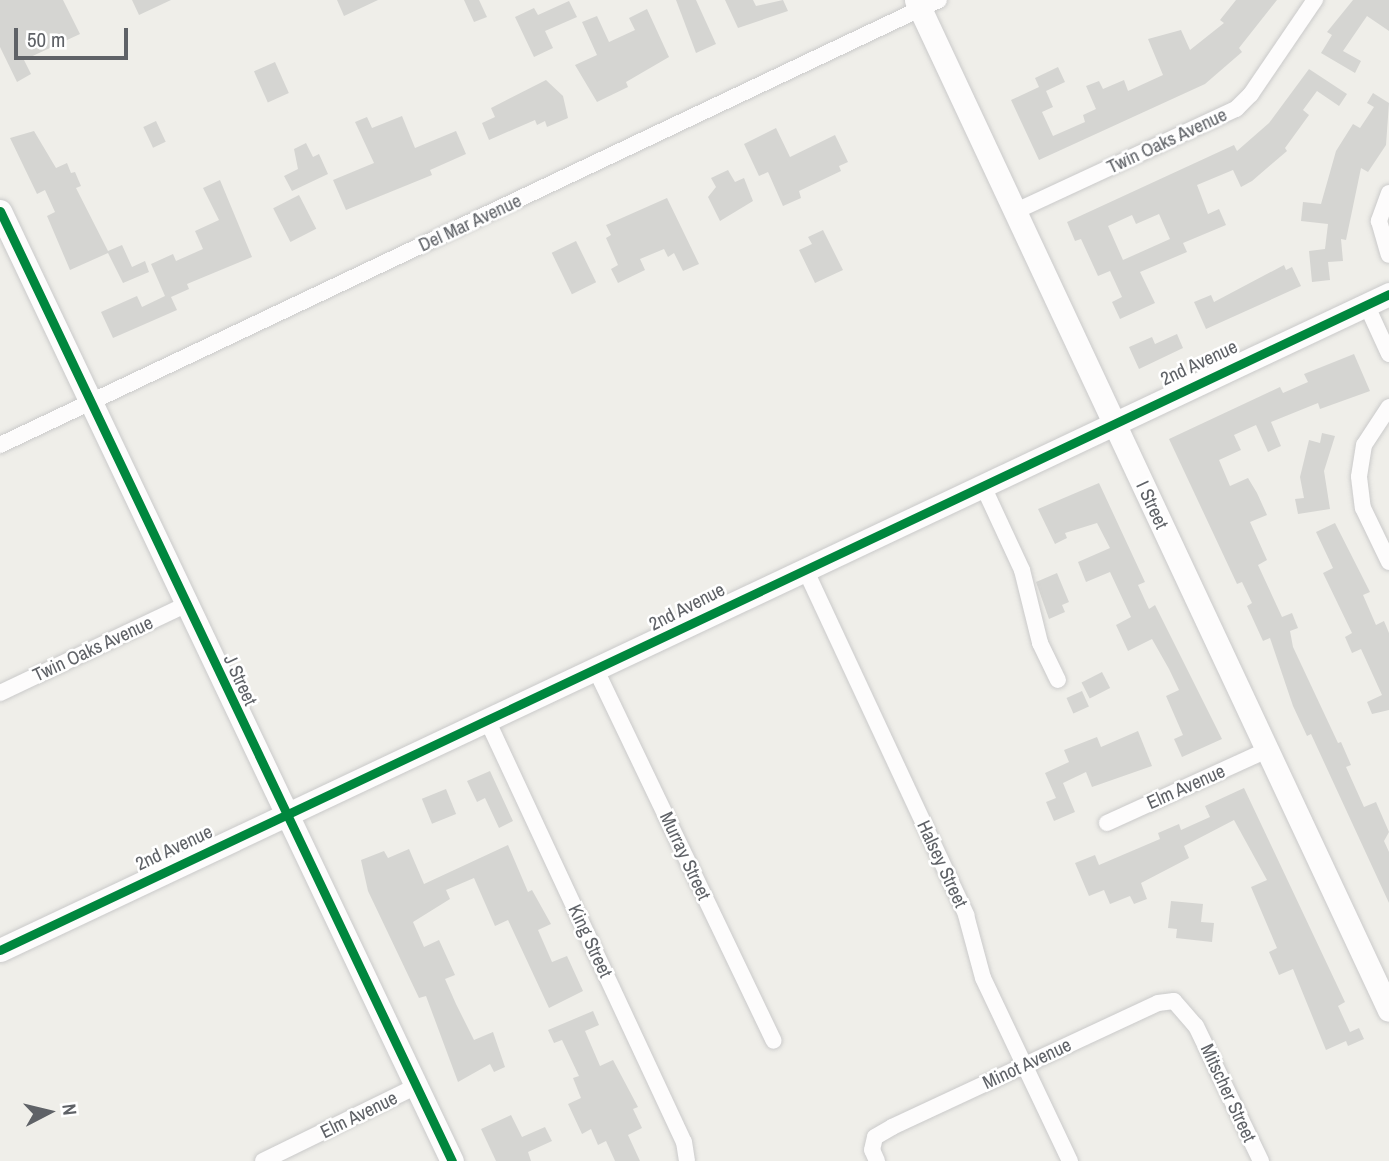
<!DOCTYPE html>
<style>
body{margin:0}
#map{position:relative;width:1389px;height:1161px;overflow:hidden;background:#efeee9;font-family:"Archivo Narrow",sans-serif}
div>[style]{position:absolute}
.building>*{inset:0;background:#d5d5d2;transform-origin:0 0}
.roads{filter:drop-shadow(0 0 2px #cacaca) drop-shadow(0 0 2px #cacaca)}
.street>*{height:16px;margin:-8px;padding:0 8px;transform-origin:8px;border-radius:8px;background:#fdfcfc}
.secondary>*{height:23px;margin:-11.5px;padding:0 11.5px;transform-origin:11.5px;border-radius:11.5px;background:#fdfcfc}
.cycleway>*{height:9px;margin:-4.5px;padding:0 4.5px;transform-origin:4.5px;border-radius:4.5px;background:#00873e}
span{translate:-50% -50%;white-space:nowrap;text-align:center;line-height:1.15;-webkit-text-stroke:5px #fff;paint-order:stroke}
.street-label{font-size:19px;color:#5f6267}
.north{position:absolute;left:14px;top:1077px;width:70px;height:70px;-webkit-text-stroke:5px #fff;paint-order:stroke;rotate:83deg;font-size:19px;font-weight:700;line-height:28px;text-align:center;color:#5f6267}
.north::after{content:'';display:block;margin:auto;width:24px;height:32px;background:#5f6267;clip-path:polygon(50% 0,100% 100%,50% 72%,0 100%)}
.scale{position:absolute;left:14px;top:28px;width:114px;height:32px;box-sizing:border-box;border:4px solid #5f6267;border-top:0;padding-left:9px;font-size:21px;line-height:24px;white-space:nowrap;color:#5f6267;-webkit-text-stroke:5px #fff;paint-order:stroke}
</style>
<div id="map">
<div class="building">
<div style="clip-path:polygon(0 0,63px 0,80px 34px,24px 60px,31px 74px,17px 82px,0 47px)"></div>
<div style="clip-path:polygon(132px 0,171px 0,139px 15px)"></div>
<div style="clip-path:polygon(337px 0,378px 0,344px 16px)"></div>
<div style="clip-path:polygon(464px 0,479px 0,487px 17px,474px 22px)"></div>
<div style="clip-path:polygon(676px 0,696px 0,716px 44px,696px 53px)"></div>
<div style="clip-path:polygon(725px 0,753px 0,756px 6px,783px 0,788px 11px,738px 28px)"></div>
<div style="clip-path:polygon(1236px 0,1277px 0,1239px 48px,1242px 52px,1205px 84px,1039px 160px,1011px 100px,1039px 87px,1035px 78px,1058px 67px,1065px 82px,1046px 91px,1053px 107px,1042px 112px,1053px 136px,1085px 122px,1083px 115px,1096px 109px,1086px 86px,1099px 81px,1103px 89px,1124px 80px,1128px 91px,1163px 75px,1148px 39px,1181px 30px,1190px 50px,1224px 23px,1220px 20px)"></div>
<div style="clip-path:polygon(1353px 0,1389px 0,1389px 31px,1367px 16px,1343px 51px,1361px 61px,1355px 73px,1321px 53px,1332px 35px,1327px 32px)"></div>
<div style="clip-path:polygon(569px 1px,577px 17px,545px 31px,553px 48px,534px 57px,515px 17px,534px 8px,538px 15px)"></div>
<div style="clip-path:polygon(647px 9px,669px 57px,626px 82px,628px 87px,597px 102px,575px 65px,597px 55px,582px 22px,597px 16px,609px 42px,635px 30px,629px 18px)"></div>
<div style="left:275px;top:62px;width:34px;height:23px;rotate:66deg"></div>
<div style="clip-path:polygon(evenodd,1309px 69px,1347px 94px,1339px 106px,1317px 91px,1303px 110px,1309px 115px,1285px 148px,1287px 151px,1252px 181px,1241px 187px,1233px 170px,1197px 185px,1208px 214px,1219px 209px,1226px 225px,1183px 243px,1187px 252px,1140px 272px,1155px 303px,1120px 319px,1112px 302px,1122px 297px,1110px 271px,1098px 276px,1081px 239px,1075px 241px,1067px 222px,1234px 145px,1237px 151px,1269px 123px,1309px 69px,1159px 214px,1170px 239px,1123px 260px,1108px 226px,1132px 215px,1136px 224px,1159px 214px)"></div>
<div style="clip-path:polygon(546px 80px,563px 96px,568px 118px,547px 127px,545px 121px,537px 125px,535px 120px,489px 140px,482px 123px,495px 117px,491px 108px)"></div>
<div style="clip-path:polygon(1373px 93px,1389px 103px,1386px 145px,1368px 172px,1361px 168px,1346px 240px,1341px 239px,1343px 261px,1328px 262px,1330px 280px,1312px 282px,1309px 251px,1325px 249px,1328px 224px,1301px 221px,1303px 202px,1321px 204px,1336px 151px,1353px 124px,1360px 128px,1374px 107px,1367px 103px)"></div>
<div style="clip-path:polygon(402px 116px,415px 148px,456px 131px,466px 154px,430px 170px,432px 175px,346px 210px,333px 180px,374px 163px,355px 122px,367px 117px,372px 128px)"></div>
<div style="left:156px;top:121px;width:23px;height:14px;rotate:65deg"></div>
<div style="clip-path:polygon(776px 128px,790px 157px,835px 135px,848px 162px,839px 166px,841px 171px,799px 191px,801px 198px,783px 206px,768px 172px,759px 176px,744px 144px)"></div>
<div style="clip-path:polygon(34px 131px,56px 168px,67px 163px,71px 173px,75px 172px,81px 186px,76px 188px,108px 251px,122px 245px,132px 267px,145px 261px,149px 272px,123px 283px,108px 253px,70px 270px,47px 216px,55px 212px,45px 190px,37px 194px,10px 138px)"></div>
<div style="clip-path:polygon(306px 143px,313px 157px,319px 154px,328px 174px,292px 191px,284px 176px,298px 169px,294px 149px)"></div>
<div style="clip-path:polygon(728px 170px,735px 182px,744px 178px,753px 201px,720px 221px,708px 197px,716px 187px,711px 178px)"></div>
<div style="clip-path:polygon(220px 180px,252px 257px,187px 284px,189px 289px,171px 297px,177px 310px,113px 338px,101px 312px,137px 296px,142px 307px,165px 296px,151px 264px,173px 254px,176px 261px,203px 249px,195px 231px,219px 220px,203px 188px)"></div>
<div style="left:299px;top:195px;width:38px;height:29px;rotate:63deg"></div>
<div style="clip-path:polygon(667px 198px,699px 264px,683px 271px,674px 253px,668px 257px,664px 249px,640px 259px,645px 270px,618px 283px,611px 269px,618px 265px,606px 238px,611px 235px,606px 225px)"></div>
<div style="clip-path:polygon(823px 230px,843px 270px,815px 283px,799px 250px,812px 244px,808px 237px)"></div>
<div style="left:576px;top:241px;width:46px;height:27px;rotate:64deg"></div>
<div style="clip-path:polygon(1284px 265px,1286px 270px,1292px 267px,1301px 286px,1206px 329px,1194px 302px,1211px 295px,1214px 302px)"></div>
<div style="clip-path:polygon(1177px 334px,1183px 348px,1139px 369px,1129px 347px,1152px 337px,1155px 344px)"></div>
<div style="clip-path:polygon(1354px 354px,1370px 391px,1320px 409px,1318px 403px,1271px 422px,1281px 446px,1268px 452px,1256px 425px,1234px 435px,1241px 450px,1219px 460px,1230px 486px,1248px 478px,1257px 493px,1267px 515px,1250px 522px,1267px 560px,1258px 565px,1282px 617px,1292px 613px,1298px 628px,1290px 631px,1293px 647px,1338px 743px,1341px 742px,1351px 765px,1346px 767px,1364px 807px,1376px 802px,1389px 832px,1384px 841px,1389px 852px,1389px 903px,1311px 734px,1307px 736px,1293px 706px,1270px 638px,1263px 641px,1247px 606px,1252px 603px,1242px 582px,1237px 584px,1169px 439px,1280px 387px,1283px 393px,1308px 382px,1304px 374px)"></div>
<div style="clip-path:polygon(1322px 433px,1335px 436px,1324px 471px,1330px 509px,1298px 514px,1295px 499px,1304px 498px,1300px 477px,1309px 440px,1320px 443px)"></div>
<div style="clip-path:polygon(1099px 483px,1145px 582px,1138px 585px,1149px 609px,1155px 605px,1222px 739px,1182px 757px,1174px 739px,1183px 735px,1166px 696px,1179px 690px,1169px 669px,1152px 639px,1128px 651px,1116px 625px,1131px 617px,1110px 572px,1086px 582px,1078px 562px,1110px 548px,1097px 523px,1065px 533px,1067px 538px,1055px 544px,1038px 509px)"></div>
<div style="clip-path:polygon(1335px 523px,1370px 592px,1363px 595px,1376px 625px,1384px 621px,1389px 633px,1389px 710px,1372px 714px,1367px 702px,1382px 695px,1361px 649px,1352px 653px,1345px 637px,1352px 633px,1323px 573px,1333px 568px,1316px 532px)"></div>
<div style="clip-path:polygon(1057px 573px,1069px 602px,1062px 605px,1065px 612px,1049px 619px,1036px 582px)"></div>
<div style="left:1102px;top:672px;width:18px;height:23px;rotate:63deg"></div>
<div style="left:1082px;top:691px;width:17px;height:17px;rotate:66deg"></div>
<div style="clip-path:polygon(1138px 731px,1152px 766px,1092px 787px,1086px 772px,1063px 783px,1075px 812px,1054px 821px,1046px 802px,1056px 798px,1045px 773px,1069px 762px,1064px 750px,1097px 737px,1101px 747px)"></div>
<div style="clip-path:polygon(490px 771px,513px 821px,499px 828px,485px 798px,477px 802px,467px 781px)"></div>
<div style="clip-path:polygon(1244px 788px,1345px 1002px,1338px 1006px,1350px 1032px,1359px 1028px,1364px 1039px,1348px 1046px,1346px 1041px,1326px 1050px,1293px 969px,1279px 975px,1269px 952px,1277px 948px,1251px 887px,1267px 880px,1234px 820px,1184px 846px,1189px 858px,1141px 883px,1147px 899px,1134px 904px,1130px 896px,1110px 904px,1104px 890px,1089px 896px,1075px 863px,1095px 855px,1099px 865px,1160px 839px,1158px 833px,1179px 824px,1181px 830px,1210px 817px,1205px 806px)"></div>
<div style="left:446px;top:789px;width:27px;height:26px;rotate:68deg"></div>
<div style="clip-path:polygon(508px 845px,528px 892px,532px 890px,551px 924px,538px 930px,552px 962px,567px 956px,583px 991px,549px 1008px,508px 920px,495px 926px,474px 878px,446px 890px,450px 899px,413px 922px,424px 947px,439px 940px,455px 975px,445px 979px,456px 1004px,474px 1040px,493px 1032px,505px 1067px,494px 1072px,490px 1064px,458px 1082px,426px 996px,419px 998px,368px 891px,361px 860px,384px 851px,388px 858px,409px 849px,424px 884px)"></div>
<div style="clip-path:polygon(1171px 901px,1203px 904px,1201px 922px,1214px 923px,1212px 942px,1176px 938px,1177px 929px,1168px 928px)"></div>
<div style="clip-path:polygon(593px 1011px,599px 1025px,585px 1031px,600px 1066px,613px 1060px,638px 1107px,633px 1109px,642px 1128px,628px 1135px,640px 1161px,615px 1161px,606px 1141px,598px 1145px,591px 1129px,582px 1134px,568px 1104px,581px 1098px,573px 1078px,579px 1076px,562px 1040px,554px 1043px,548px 1030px)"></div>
<div style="clip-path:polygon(511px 1115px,522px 1137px,545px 1127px,552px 1141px,528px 1152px,531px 1161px,496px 1161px,481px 1129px)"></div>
</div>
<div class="roads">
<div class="street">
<div style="left:1389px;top:193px;width:30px;rotate:110deg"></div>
<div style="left:1379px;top:221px;width:35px;rotate:74deg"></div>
<div style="left:1014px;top:212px;width:245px;rotate:-24.9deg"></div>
<div style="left:1236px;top:109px;width:21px;rotate:-45deg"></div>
<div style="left:1251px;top:94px;width:114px;rotate:-55.8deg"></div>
<div style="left:1366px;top:304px;width:55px;rotate:65.3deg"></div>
<div style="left:1389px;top:407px;width:45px;rotate:123.3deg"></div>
<div style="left:1364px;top:445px;width:32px;rotate:99deg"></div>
<div style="left:1359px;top:477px;width:31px;rotate:83deg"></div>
<div style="left:1363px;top:508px;width:60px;rotate:64.3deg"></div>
<div style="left:0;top:445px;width:1039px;rotate:-25.36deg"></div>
<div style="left:983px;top:486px;width:93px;rotate:65.1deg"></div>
<div style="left:1022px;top:570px;width:75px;rotate:76.1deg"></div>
<div style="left:1040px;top:643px;width:41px;rotate:64.1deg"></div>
<div style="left:805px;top:569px;width:382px;rotate:65deg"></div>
<div style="left:966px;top:915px;width:65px;rotate:74.9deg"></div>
<div style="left:983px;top:978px;width:203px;rotate:64.6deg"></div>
<div style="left:596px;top:670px;width:411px;rotate:64.4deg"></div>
<div style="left:0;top:693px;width:205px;rotate:-25.4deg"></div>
<div style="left:488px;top:722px;width:463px;rotate:65deg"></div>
<div style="left:684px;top:1142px;width:19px;rotate:81deg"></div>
<div style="left:1107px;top:823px;width:174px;rotate:-24.5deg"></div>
<div style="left:263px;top:1161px;width:171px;rotate:-26deg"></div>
<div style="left:877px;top:1161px;width:12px;rotate:-114deg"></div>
<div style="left:872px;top:1150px;width:13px;rotate:-77deg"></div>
<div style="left:875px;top:1137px;width:20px;rotate:-30deg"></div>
<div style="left:892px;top:1127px;width:293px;rotate:-25deg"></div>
<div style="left:1158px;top:1003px;width:16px;rotate:-7deg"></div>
<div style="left:1174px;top:1001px;width:33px;rotate:49deg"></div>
<div style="left:1196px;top:1026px;width:150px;rotate:64.3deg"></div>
</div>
<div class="secondary">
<div style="left:916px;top:0;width:1115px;rotate:64.91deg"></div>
<div style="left:0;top:211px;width:1052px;rotate:64.56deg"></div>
<div style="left:0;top:950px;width:1536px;rotate:-25.28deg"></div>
</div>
</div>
<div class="cycleway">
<div style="left:0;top:211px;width:1052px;rotate:64.56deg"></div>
<div style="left:0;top:950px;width:1536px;rotate:-25.28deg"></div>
</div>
<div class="street-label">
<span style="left:1167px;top:141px;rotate:-25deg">Twin Oaks Avenue</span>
<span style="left:470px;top:223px;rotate:-25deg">Del Mar Avenue</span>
<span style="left:1199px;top:363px;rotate:-25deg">2nd Avenue</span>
<span style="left:1152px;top:505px;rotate:65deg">I Street</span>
<span style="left:687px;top:607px;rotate:-27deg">2nd Avenue</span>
<span style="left:93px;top:649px;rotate:-25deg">Twin Oaks Avenue</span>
<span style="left:240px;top:680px;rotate:65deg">J Street</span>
<span style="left:1186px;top:787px;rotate:-24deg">Elm Avenue</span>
<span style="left:174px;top:848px;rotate:-25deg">2nd Avenue</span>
<span style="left:685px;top:856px;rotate:65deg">Murray Street</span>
<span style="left:942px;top:864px;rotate:65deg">Halsey Street</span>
<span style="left:590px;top:941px;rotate:65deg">King Street</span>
<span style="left:1027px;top:1064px;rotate:-25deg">Minot Avenue</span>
<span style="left:1228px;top:1093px;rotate:65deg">Mitscher Street</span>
<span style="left:359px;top:1115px;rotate:-26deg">Elm Avenue</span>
</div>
<div class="north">N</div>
<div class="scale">50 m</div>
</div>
